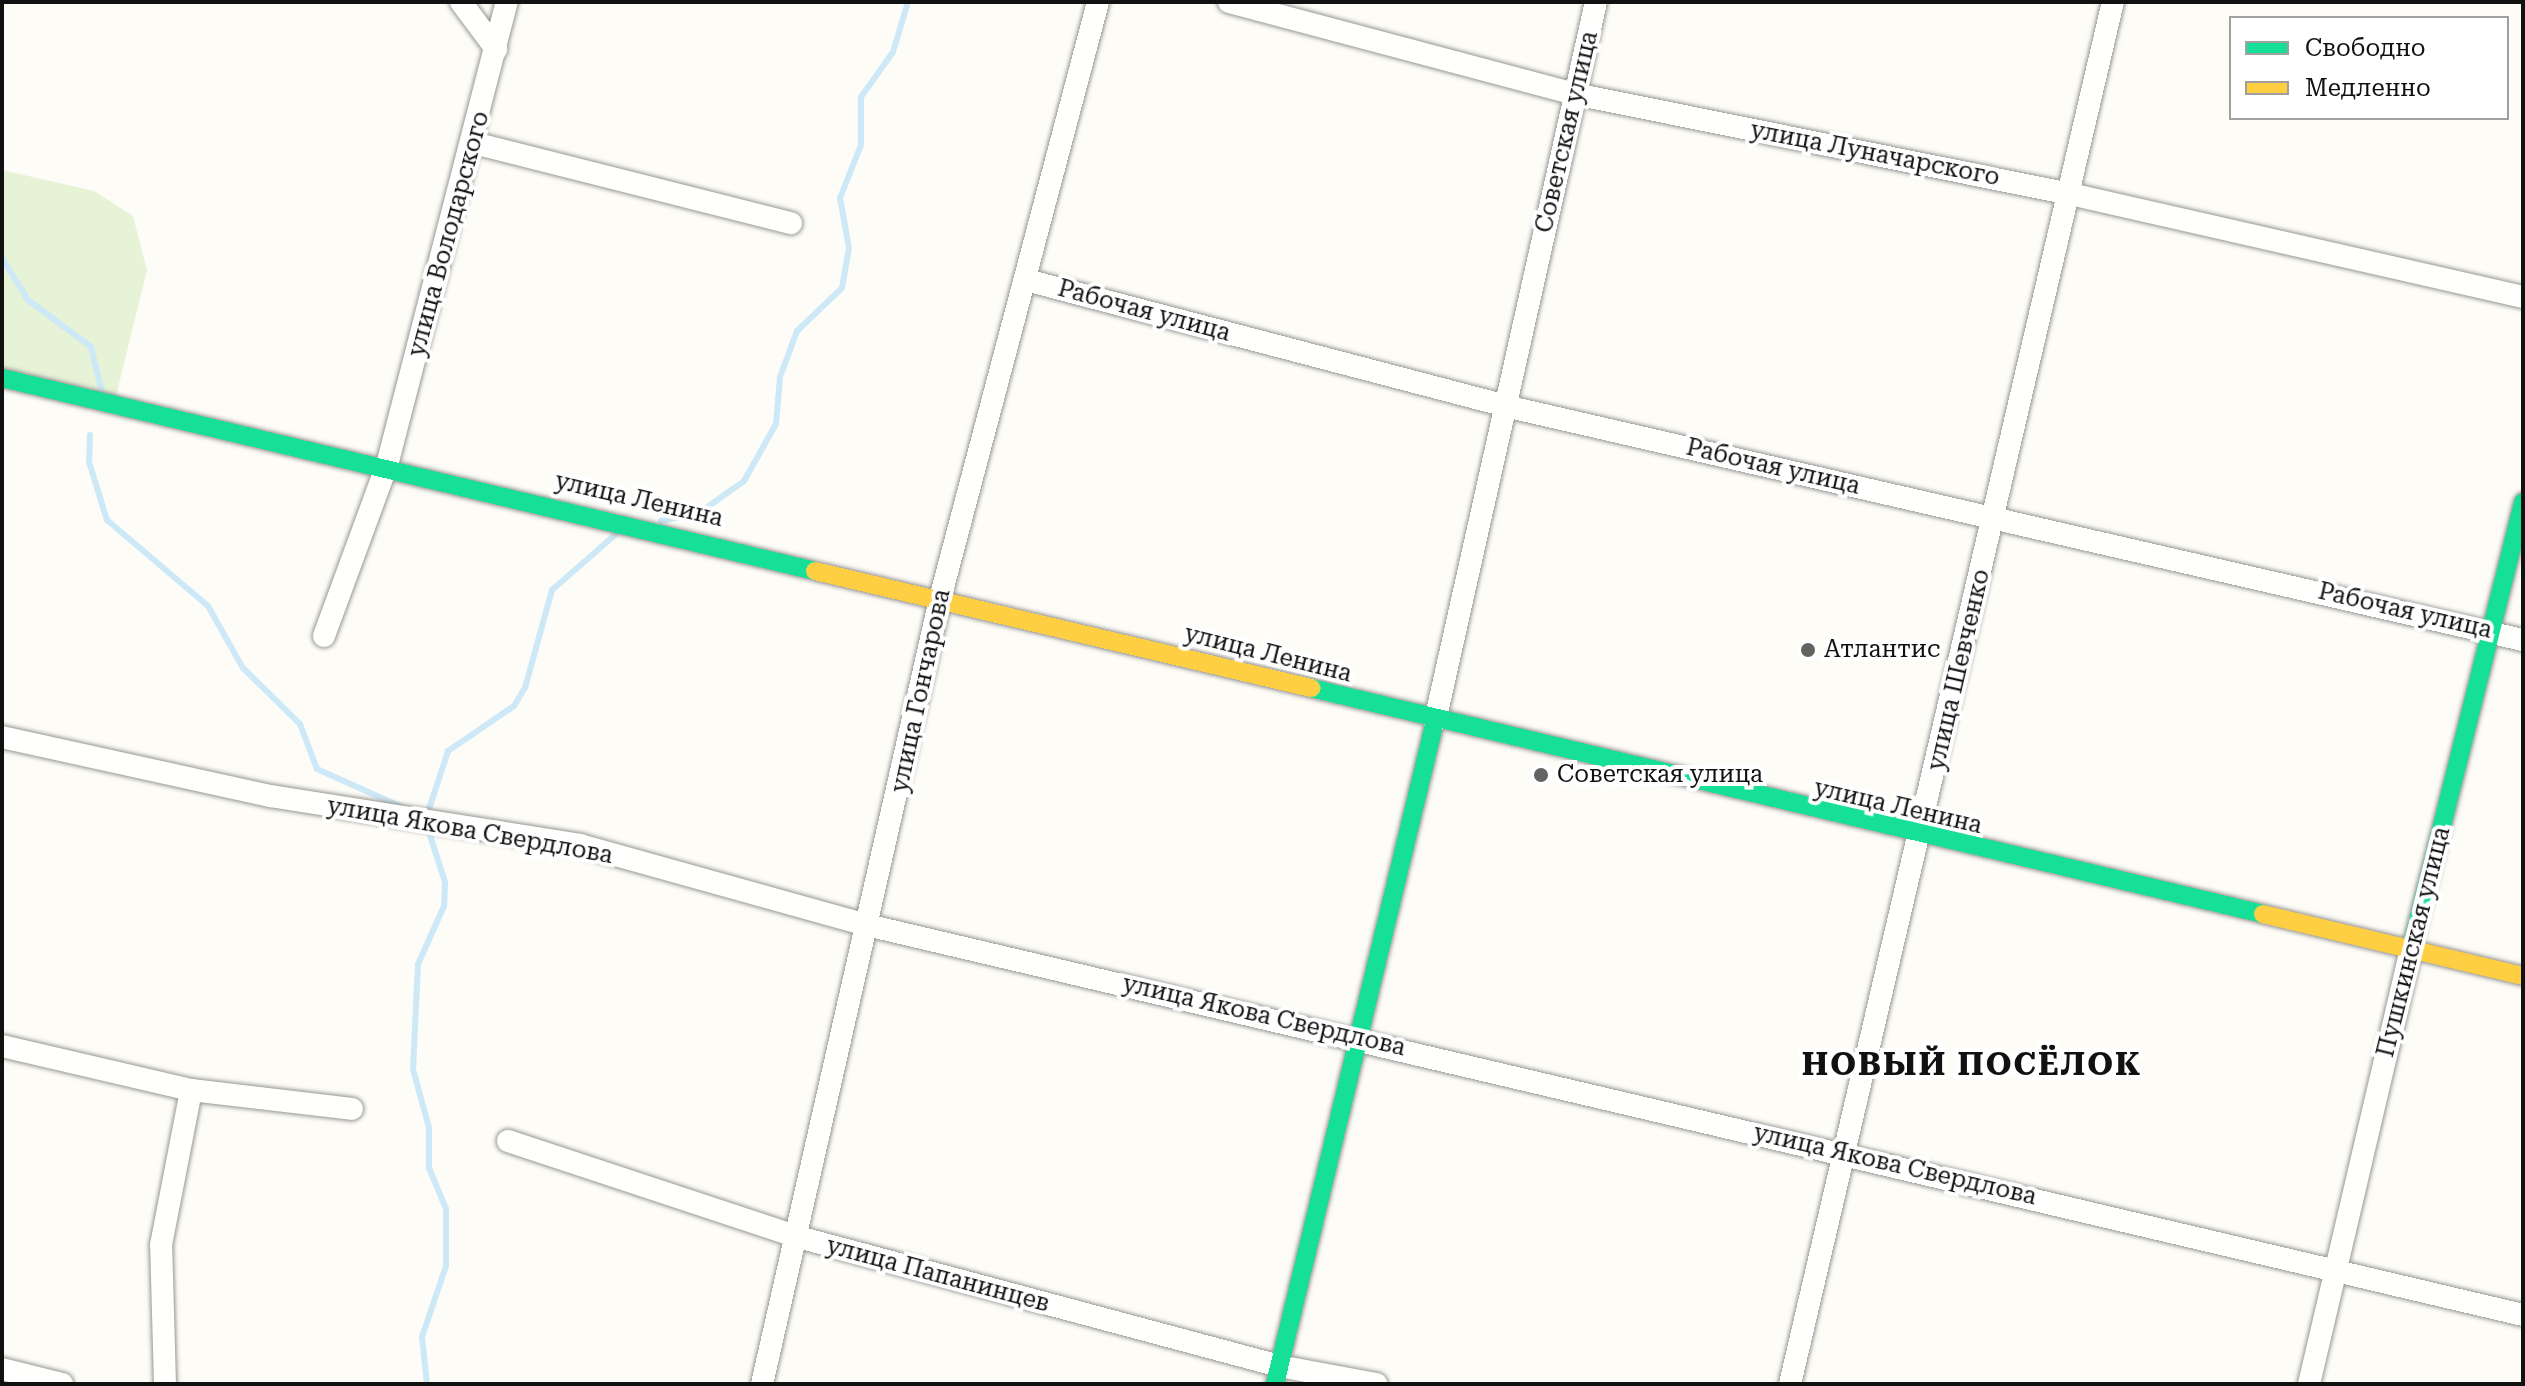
<!DOCTYPE html>
<meta charset="utf-8">
<style>
body{margin:0}
#map{position:relative;width:2525px;height:1386px;overflow:hidden;background:#fdfcf7;font-family:"Roboto Serif",serif}
div>[style]{position:absolute}
.green>*{inset:0;background:#e7f3d7}
.stream>*{height:6px;margin:-3px;padding:0 3px;transform-origin:3px;border-radius:3px;background:#cde8f7}
.roads{filter:drop-shadow(0 0 2px #979795) drop-shadow(0 0 2px #979795)}
.street>*{height:22px;margin:-11px;padding:0 11px;transform-origin:11px;border-radius:11px;background:#fffffe}
.fast>*{height:18px;margin:-9px;padding:0 9px;transform-origin:9px;border-radius:9px;background:#16e098}
.slow>*{height:18px;margin:-9px;padding:0 9px;transform-origin:9px;border-radius:9px;background:#ffcf43}
.dots>*{width:22px;height:22px;translate:-50% -50%;box-sizing:border-box;border:4px solid #fff;border-radius:50%}
span{translate:-50% -50%;white-space:nowrap;text-align:center;line-height:1.15;-webkit-text-stroke:8px #fff;paint-order:stroke}
.street-label{font-size:24px;color:#111}
.poi-label{font-size:24px;color:#111}
.left{translate:0 -50%;text-align:left}
.district-label{font-size:32px;color:#111;font-weight:700;letter-spacing:2px}
.frame{position:absolute;inset:0;border:4px solid #111;pointer-events:none}
.legend{position:absolute;left:2229px;top:16px;width:280px;height:104px;box-sizing:border-box;background:#fff;border:2px solid #a0a0a0;margin:0;padding:10px 14px;list-style:none;font-size:24px;color:#111}
.legend li{display:flex;align-items:center;gap:16px;height:40px}
.legend b{width:40px;border:2px solid #a0a0a0}
</style>
<div id="map">
<div class="green">
<div style="clip-path:polygon(2px 170px,94px 191px,133px 216px,147px 270px,115px 400px,2px 378px)"></div>
</div>
<div class="stream">
<div style="left:2px;top:258px;width:49px;rotate:58.2deg"></div>
<div style="left:28px;top:300px;width:79px;rotate:36.7deg"></div>
<div style="left:91px;top:347px;width:46px;rotate:76.3deg"></div>
<div style="left:90px;top:435px;width:27px;rotate:92deg"></div>
<div style="left:89px;top:462px;width:61px;rotate:72.8deg"></div>
<div style="left:107px;top:520px;width:133px;rotate:40.4deg"></div>
<div style="left:208px;top:606px;width:71px;rotate:60.6deg"></div>
<div style="left:243px;top:668px;width:80px;rotate:44.5deg"></div>
<div style="left:300px;top:724px;width:48px;rotate:69.3deg"></div>
<div style="left:317px;top:769px;width:93px;rotate:24.1deg"></div>
<div style="left:661px;top:521px;width:39px;rotate:-12deg"></div>
<div style="left:699px;top:513px;width:55px;rotate:-35.4deg"></div>
<div style="left:744px;top:481px;width:65px;rotate:-60.7deg"></div>
<div style="left:776px;top:424px;width:47px;rotate:-85.1deg"></div>
<div style="left:780px;top:377px;width:49px;rotate:-69.7deg"></div>
<div style="left:797px;top:331px;width:62px;rotate:-43.7deg"></div>
<div style="left:842px;top:288px;width:41px;rotate:-80.1deg"></div>
<div style="left:849px;top:248px;width:51px;rotate:-100.2deg"></div>
<div style="left:840px;top:198px;width:57px;rotate:-68.4deg"></div>
<div style="left:861px;top:145px;width:48px;rotate:-90deg"></div>
<div style="left:861px;top:97px;width:55px;rotate:-54.6deg"></div>
<div style="left:893px;top:52px;width:52px;rotate:-73.3deg"></div>
<div style="left:427px;top:815px;width:67px;rotate:-71.8deg"></div>
<div style="left:448px;top:751px;width:80px;rotate:-34.3deg"></div>
<div style="left:514px;top:706px;width:21px;rotate:-59deg"></div>
<div style="left:525px;top:688px;width:102px;rotate:-74.6deg"></div>
<div style="left:552px;top:590px;width:85px;rotate:-41.2deg"></div>
<div style="left:427px;top:826px;width:59px;rotate:72.2deg"></div>
<div style="left:445px;top:882px;width:24px;rotate:92deg"></div>
<div style="left:444px;top:906px;width:64px;rotate:114.1deg"></div>
<div style="left:418px;top:964px;width:105px;rotate:92.7deg"></div>
<div style="left:413px;top:1069px;width:61px;rotate:74.8deg"></div>
<div style="left:429px;top:1128px;width:40px;rotate:90deg"></div>
<div style="left:429px;top:1168px;width:44px;rotate:67.5deg"></div>
<div style="left:446px;top:1209px;width:57px;rotate:90deg"></div>
<div style="left:446px;top:1266px;width:75px;rotate:108.7deg"></div>
<div style="left:422px;top:1337px;width:47px;rotate:83.9deg"></div>
</div>
<div class="roads">
<div class="street">
<div style="left:461px;top:2px;width:59px;rotate:53.3deg"></div>
<div style="left:1229px;top:2px;width:358px;rotate:14.9deg"></div>
<div style="left:1575px;top:94px;width:505px;rotate:11.42deg"></div>
<div style="left:2070px;top:194px;width:465px;rotate:12.8deg"></div>
<div style="left:474px;top:143px;width:327px;rotate:14.2deg"></div>
<div style="left:1026px;top:280px;width:495px;rotate:14.7deg"></div>
<div style="left:1505px;top:406px;width:1045px;rotate:12.95deg"></div>
<div style="left:324px;top:636px;width:182px;rotate:-69.8deg"></div>
<div style="left:387px;top:465px;width:478px;rotate:-75.5deg"></div>
<div style="left:1435px;top:721px;width:737px;rotate:-77.38deg"></div>
<div style="left:2px;top:737px;width:275px;rotate:12.4deg"></div>
<div style="left:271px;top:796px;width:313px;rotate:9deg"></div>
<div style="left:580px;top:845px;width:302px;rotate:15.6deg"></div>
<div style="left:871px;top:926px;width:1697px;rotate:13.25deg"></div>
<div style="left:2px;top:1046px;width:194px;rotate:13.1deg"></div>
<div style="left:191px;top:1090px;width:162px;rotate:6.7deg"></div>
<div style="left:508px;top:1141px;width:305px;rotate:18.3deg"></div>
<div style="left:798px;top:1237px;width:498px;rotate:15deg"></div>
<div style="left:1279px;top:1366px;width:99px;rotate:10.5deg"></div>
<div style="left:2px;top:1369px;width:62px;rotate:14deg"></div>
<div style="left:165px;top:1384px;width:139px;rotate:-91.6deg"></div>
<div style="left:161px;top:1245px;width:158px;rotate:-79deg"></div>
<div style="left:762px;top:1384px;width:809px;rotate:-77.22deg"></div>
<div style="left:941px;top:595px;width:613px;rotate:-75.17deg"></div>
<div style="left:1790px;top:1384px;width:1419px;rotate:-76.85deg"></div>
<div style="left:2309px;top:1384px;width:447px;rotate:-76.8deg"></div>
</div>
<div class="fast">
<div style="left:2px;top:378px;width:836px;rotate:13.35deg"></div>
<div style="left:1311px;top:688px;width:978px;rotate:13.35deg"></div>
<div style="left:2411px;top:949px;width:461px;rotate:-75.9deg"></div>
<div style="left:1275px;top:1384px;width:682px;rotate:-76.43deg"></div>
</div>
<div class="slow">
<div style="left:815px;top:571px;width:510px;rotate:13.27deg"></div>
<div style="left:2263px;top:914px;width:267px;rotate:13.4deg"></div>
</div>
</div>
<div class="dots">
<div style="left:1808px;top:650px;background:#646362"></div>
<div style="left:1541px;top:775px;background:#646362"></div>
</div>
<div class="street-label">
<span style="left:1567px;top:132px;rotate:-77deg">Советская улица</span>
<span style="left:1875px;top:154px;rotate:11deg">улица Луначарского</span>
<span style="left:449px;top:234px;rotate:-75deg">улица Володарского</span>
<span style="left:1144px;top:311px;rotate:15deg">Рабочая улица</span>
<span style="left:1773px;top:467px;rotate:13deg">Рабочая улица</span>
<span style="left:639px;top:500px;rotate:13deg">улица Ленина</span>
<span style="left:2405px;top:611px;rotate:13deg">Рабочая улица</span>
<span style="left:1268px;top:654px;rotate:14deg">улица Ленина</span>
<span style="left:1959px;top:670px;rotate:-77deg">улица Шевченко</span>
<span style="left:921px;top:691px;rotate:-78deg">улица Гончарова</span>
<span style="left:1898px;top:807px;rotate:13deg">улица Ленина</span>
<span style="left:470px;top:831px;rotate:10deg">улица Якова Свердлова</span>
<span style="left:2414px;top:942px;rotate:-76deg">Пушкинская улица</span>
<span style="left:1264px;top:1016px;rotate:13deg">улица Якова Свердлова</span>
<span style="left:1895px;top:1165px;rotate:13deg">улица Якова Свердлова</span>
<span style="left:938px;top:1275px;rotate:15deg">улица Папанинцев</span>
</div>
<div class="poi-label">
<span class="left" style="left:1824px;top:650px">Атлантис</span>
<span class="left" style="left:1557px;top:775px">Советская улица</span>
</div>
<div class="district-label">
<span style="left:1972px;top:1064px">НОВЫЙ ПОСЁЛОК</span>
</div>
<div class="frame"></div>
<ul class="legend">
<li><b style="height:10px;background:#16e098"></b>Свободно</li>
<li><b style="height:10px;background:#ffcf43"></b>Медленно</li>
</ul>
</div>
